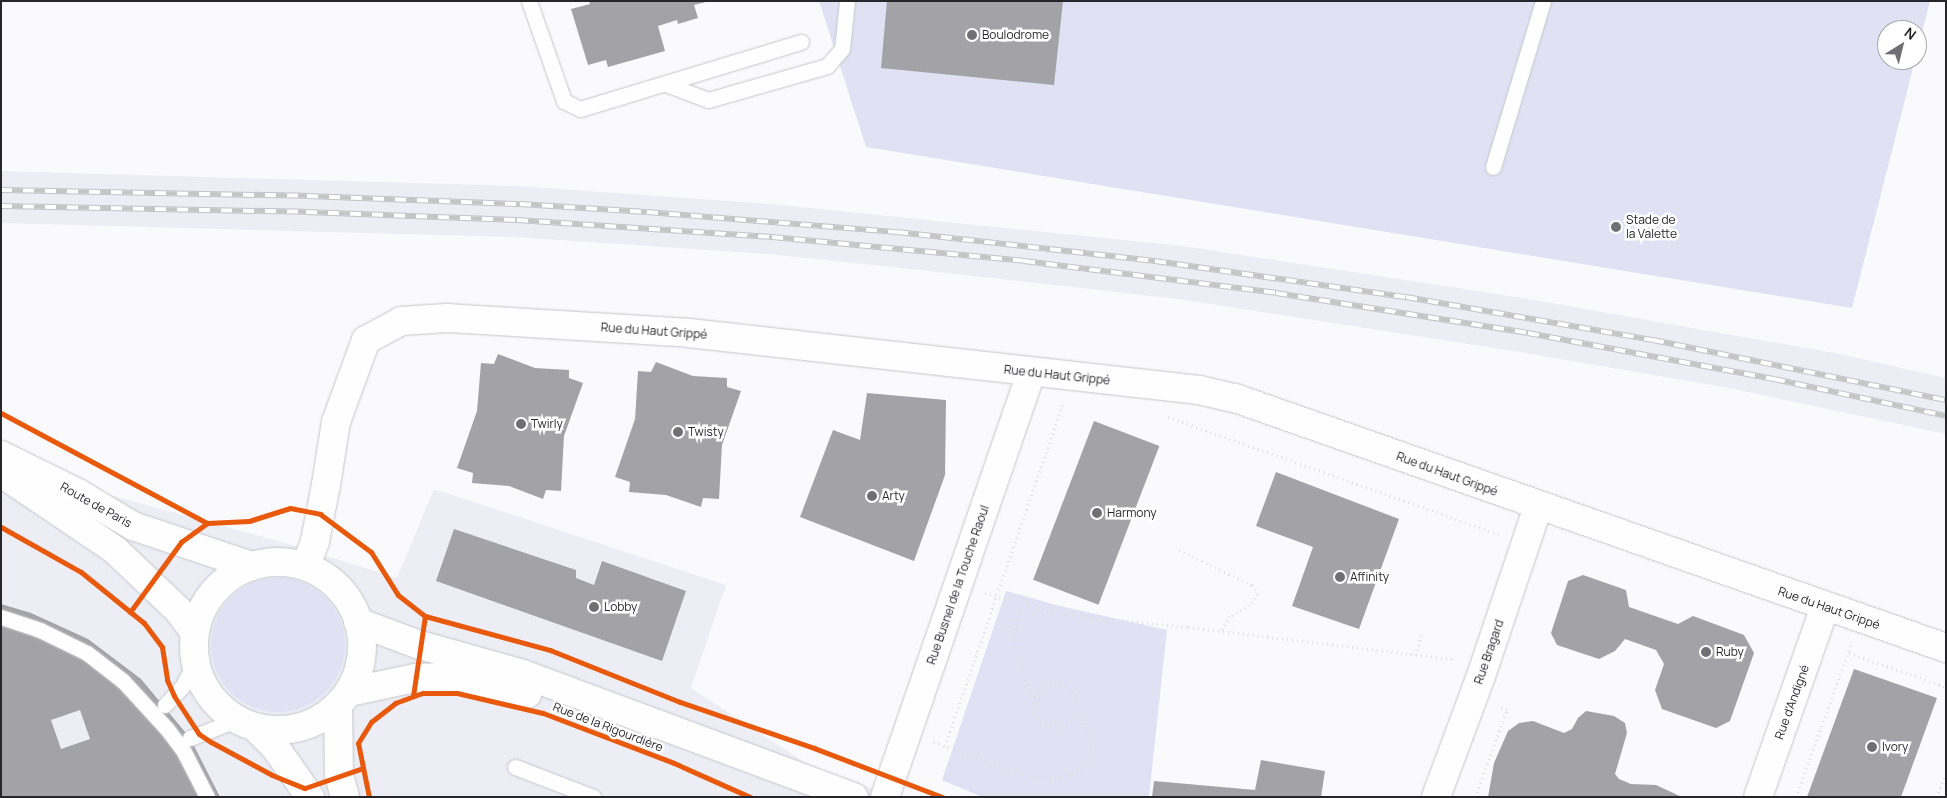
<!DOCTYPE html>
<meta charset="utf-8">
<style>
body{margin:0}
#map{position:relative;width:1947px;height:798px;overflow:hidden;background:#fafafd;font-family:Manrope,sans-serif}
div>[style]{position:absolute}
.built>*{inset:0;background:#ededf6}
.green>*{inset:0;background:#e1e1f4}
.round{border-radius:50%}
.building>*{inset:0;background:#a3a3a7;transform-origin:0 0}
.path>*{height:3px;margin-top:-1.5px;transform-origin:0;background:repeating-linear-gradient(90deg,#dfdfdf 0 1px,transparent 0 5px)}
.roads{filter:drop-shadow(0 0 1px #c6c6ca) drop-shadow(0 0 1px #c6c6ca)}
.lane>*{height:15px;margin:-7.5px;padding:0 7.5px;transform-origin:7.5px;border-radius:7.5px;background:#fefeff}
.street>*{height:28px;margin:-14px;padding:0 14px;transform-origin:14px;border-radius:14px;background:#fefeff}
.secondary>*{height:28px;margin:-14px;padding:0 14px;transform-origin:14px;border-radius:14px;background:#fefeff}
.secondary>.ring{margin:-14px;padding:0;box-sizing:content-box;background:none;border:28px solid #fefeff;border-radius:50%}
.rail>*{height:5.5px;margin-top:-2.75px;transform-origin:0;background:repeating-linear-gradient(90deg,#fff 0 11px,#c5c5c6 0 22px);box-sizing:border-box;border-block:1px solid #c5c5c6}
.cycleway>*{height:5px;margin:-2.5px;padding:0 2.5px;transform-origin:2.5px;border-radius:2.5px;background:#e8590c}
.dots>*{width:14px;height:14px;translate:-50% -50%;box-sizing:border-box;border:2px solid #fff;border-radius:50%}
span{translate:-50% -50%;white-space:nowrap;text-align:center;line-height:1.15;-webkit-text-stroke:5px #fff;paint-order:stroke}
.poi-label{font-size:12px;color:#26262b}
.left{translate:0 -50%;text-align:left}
.street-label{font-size:12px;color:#26262b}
.frame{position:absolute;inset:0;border:2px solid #26262b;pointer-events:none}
.north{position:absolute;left:1877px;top:20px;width:50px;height:50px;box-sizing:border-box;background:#fff;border:1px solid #a8a8aa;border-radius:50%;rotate:36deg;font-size:14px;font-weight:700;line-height:20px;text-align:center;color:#26262b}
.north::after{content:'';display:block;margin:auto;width:18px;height:22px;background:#707074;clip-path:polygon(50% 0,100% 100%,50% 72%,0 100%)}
</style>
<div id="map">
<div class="built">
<div style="clip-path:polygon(1px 171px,518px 186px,771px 204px,1183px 246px,1529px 299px,1840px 354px,1946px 378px,1946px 434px,1729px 388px,1520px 352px,1178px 299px,892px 267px,767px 254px,514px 237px,1px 223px)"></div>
<div style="clip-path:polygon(1px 465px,292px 545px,397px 578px,434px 489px,726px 585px,691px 688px,815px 769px,897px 797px,1px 797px)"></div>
</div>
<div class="green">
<div style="clip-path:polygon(819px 1px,1930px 1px,1917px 53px,1917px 30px,1887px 30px,1887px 60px,1915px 60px,1852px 308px,866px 147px)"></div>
<div class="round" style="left:211px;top:578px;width:134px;height:134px"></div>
<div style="clip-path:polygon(1006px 591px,1060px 606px,1167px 630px,1149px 797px,982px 797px,942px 780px)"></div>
</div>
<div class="building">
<div style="clip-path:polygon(589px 1px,706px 1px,706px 2px,694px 5px,698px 18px,678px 24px,677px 20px,658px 26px,665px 51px,608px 67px,606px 60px,588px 65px,571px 9px,590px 4px)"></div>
<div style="clip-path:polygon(887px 1px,1063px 1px,1054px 85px,881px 68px)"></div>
<div style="clip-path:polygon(498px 354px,535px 368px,569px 370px,569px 378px,583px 383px,564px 436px,561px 491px,546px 490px,543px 499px,509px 486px,472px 483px,473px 473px,457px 468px,477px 411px,481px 363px,494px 364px)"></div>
<div style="clip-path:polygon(656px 362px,693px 376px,727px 378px,727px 387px,741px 391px,722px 445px,719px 499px,703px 498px,701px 507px,666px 495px,629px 492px,630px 482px,615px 477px,635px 419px,638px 371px,651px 372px)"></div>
<div style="clip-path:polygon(867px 393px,946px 400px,945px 475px,914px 561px,800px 517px,833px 430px,860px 440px)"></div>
<div style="left:1094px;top:421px;width:70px;height:170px;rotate:21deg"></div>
<div style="clip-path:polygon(1276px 472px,1399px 519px,1359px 629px,1292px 606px,1313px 547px,1256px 526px)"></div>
<div style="clip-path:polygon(454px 529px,576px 570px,576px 578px,594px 585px,602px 561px,686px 591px,662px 661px,436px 581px)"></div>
<div style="clip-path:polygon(1583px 575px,1626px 590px,1629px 607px,1678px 624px,1693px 616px,1744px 635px,1754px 653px,1730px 721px,1716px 728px,1662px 709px,1655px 690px,1664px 664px,1656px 650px,1625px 639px,1615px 651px,1599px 659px,1557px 645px,1551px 633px,1568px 581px)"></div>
<div style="clip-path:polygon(evenodd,1px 604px,31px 613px,88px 639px,141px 679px,190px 738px,220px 797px,1px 797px,1px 604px,80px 710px,90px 739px,61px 749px,51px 720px,80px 710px)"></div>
<div style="clip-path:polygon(1854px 669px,1937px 698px,1901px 797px,1807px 797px)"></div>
<div style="clip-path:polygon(1586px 711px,1614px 716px,1625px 723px,1627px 733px,1615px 774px,1619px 779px,1631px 784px,1656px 785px,1682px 797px,1488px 797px,1494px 763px,1508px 731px,1519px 723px,1533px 721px,1564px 733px,1572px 729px,1578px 718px)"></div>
<div style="clip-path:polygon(1261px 760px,1325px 771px,1321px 797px,1152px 797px,1154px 781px,1255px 790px)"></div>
</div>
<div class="path">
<div style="left:1px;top:413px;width:208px;rotate:28.2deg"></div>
<div style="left:1168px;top:417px;width:351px;rotate:19.5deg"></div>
<div style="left:217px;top:523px;width:32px;rotate:-4deg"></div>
<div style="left:249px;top:521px;width:47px;rotate:-14.9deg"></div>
<div style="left:346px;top:533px;width:31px;rotate:37deg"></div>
<div style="left:371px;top:552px;width:51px;rotate:57.9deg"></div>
<div style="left:398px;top:595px;width:29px;rotate:38deg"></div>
<div style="left:1179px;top:550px;width:81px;rotate:25.6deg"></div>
<div style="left:1252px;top:585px;width:11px;rotate:56deg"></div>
<div style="left:1258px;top:594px;width:14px;rotate:126deg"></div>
<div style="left:1250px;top:605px;width:23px;rotate:151deg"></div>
<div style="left:1230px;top:616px;width:17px;rotate:121deg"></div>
<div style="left:985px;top:593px;width:80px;rotate:15.9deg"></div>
<div style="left:1062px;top:615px;width:127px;rotate:5.4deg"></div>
<div style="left:1188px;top:627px;width:266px;rotate:6.9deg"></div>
<div style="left:1452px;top:659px;width:5px;rotate:68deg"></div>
<div style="left:537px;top:646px;width:49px;rotate:20.3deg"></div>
<div style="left:1849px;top:653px;width:103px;rotate:19.3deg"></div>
<div style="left:1415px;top:655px;width:22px;rotate:-72deg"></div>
<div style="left:1034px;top:697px;width:17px;rotate:-50deg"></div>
<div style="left:1045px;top:684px;width:19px;rotate:6deg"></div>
<div style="left:1064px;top:686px;width:17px;rotate:40deg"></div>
<div style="left:1077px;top:697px;width:17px;rotate:80deg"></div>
<div style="left:771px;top:733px;width:101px;rotate:20.2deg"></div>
<div style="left:934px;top:742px;width:89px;rotate:20.5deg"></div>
<div style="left:1017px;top:773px;width:29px;rotate:12deg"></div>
<div style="left:1045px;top:779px;width:28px;rotate:-8deg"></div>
<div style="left:1073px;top:775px;width:21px;rotate:-43deg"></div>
<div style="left:1088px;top:761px;width:24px;rotate:-78deg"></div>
<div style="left:1093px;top:738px;width:27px;rotate:-118deg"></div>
<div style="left:1080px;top:714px;width:24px;rotate:144deg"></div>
<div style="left:1061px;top:728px;width:22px;rotate:-170deg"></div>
<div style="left:1039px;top:724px;width:17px;rotate:-107deg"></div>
<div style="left:1034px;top:708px;width:11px;rotate:-90deg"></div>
<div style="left:1034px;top:697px;width:9px;rotate:-131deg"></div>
<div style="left:1028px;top:690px;width:53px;rotate:-106.4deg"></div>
<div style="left:1013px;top:639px;width:35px;rotate:-78deg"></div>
<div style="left:945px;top:746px;width:362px;rotate:-71deg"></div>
<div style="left:919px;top:788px;width:25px;rotate:21deg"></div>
<div style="left:1475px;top:797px;width:93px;rotate:-69.8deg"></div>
<div style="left:1507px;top:710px;width:9px;rotate:-159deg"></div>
<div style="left:1796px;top:797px;width:162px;rotate:-70.1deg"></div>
<div style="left:1936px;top:797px;width:24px;rotate:-66deg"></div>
</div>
<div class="roads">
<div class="lane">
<div style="left:529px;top:1px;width:106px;rotate:70.7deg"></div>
<div style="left:564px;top:101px;width:18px;rotate:27deg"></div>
<div style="left:580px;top:109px;width:231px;rotate:-16.9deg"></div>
<div style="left:666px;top:84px;width:45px;rotate:20.9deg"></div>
<div style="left:708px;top:100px;width:124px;rotate:-15.9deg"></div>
<div style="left:827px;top:66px;width:23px;rotate:-49deg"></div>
<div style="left:842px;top:49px;width:48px;rotate:-84.1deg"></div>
<div style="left:1493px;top:167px;width:173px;rotate:-73.2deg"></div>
<div style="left:1px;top:617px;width:41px;rotate:18.4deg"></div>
<div style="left:40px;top:630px;width:52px;rotate:26.1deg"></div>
<div style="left:87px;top:653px;width:46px;rotate:37.9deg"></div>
<div style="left:123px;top:681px;width:65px;rotate:47.5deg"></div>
<div style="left:167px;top:729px;width:26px;rotate:53deg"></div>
<div style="left:183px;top:750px;width:53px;rotate:62.9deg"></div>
<div style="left:165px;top:705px;width:25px;rotate:-47deg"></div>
<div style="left:182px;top:687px;width:27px;rotate:-62deg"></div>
<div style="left:190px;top:738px;width:49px;rotate:-21.4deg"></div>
<div style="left:515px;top:767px;width:84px;rotate:21deg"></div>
</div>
<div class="street">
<div style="left:306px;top:565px;width:26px;rotate:-69deg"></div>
<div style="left:315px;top:541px;width:57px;rotate:-78.9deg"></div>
<div style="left:326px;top:485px;width:64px;rotate:-81deg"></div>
<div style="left:336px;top:422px;width:87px;rotate:-69.9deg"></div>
<div style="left:366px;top:340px;width:40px;rotate:-28deg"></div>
<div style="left:401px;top:321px;width:46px;rotate:-3.7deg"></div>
<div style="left:447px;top:318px;width:242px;rotate:3.5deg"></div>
<div style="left:689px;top:333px;width:513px;rotate:6.38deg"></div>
<div style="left:1199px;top:390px;width:37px;rotate:13deg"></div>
<div style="left:1235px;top:398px;width:754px;rotate:19.37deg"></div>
<div style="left:885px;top:797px;width:449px;rotate:-71deg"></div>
<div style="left:1436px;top:797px;width:129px;rotate:-69.6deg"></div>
<div style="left:1481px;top:676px;width:178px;rotate:-71.4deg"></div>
<div style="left:1758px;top:797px;width:201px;rotate:-70.6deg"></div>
</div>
<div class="secondary">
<div style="left:1px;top:455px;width:86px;rotate:26.3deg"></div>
<div style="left:78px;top:493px;width:64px;rotate:31deg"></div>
<div style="left:133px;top:526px;width:125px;rotate:18.7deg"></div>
<div style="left:1px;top:473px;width:138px;rotate:34deg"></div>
<div style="left:115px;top:550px;width:88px;rotate:43.6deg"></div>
<div style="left:179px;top:611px;width:26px;rotate:54deg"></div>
<div class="ring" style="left:194px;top:562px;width:140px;height:140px"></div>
<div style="left:358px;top:622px;width:66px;rotate:20.4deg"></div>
<div style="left:420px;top:645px;width:107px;rotate:15.7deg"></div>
<div style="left:523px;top:674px;width:353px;rotate:20.4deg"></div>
<div style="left:349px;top:692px;width:67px;rotate:-12deg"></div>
<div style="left:415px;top:678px;width:37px;rotate:-2deg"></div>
<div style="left:452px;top:677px;width:77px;rotate:12.8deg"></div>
<div style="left:338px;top:705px;width:70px;rotate:89.2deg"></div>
<div style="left:339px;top:775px;width:23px;rotate:75deg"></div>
<div style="left:256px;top:728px;width:27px;rotate:45deg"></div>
<div style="left:275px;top:747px;width:61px;rotate:55deg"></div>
</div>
</div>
<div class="rail">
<div style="left:1px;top:190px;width:306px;rotate:1.1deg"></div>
<div style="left:307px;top:196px;width:213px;rotate:2.2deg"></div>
<div style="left:520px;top:204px;width:127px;rotate:3.6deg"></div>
<div style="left:647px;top:212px;width:251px;rotate:4.6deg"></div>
<div style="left:897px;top:232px;width:260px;rotate:6.4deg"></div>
<div style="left:1155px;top:261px;width:254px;rotate:8.2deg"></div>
<div style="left:1406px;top:297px;width:251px;rotate:9.9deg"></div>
<div style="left:1653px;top:340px;width:299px;rotate:11.6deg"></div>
<div style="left:1px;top:206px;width:305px;rotate:1.1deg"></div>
<div style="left:306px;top:212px;width:211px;rotate:2.2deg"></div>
<div style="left:517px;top:220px;width:256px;rotate:3.8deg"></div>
<div style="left:772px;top:237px;width:253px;rotate:5.4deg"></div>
<div style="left:1024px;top:261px;width:254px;rotate:7.2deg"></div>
<div style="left:1276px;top:293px;width:255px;rotate:9deg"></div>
<div style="left:1528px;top:333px;width:250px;rotate:10.6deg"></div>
<div style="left:1774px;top:379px;width:176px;rotate:12.1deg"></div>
</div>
<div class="cycleway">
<div style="left:1px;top:413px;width:234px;rotate:28.1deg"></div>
<div style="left:207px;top:523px;width:42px;rotate:-2.7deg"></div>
<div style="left:249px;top:521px;width:43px;rotate:-17.6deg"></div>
<div style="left:290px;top:508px;width:31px;rotate:11deg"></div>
<div style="left:320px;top:514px;width:64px;rotate:36.7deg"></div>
<div style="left:371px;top:552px;width:51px;rotate:57.9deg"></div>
<div style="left:398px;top:595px;width:34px;rotate:38deg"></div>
<div style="left:425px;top:616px;width:130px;rotate:15.2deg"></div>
<div style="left:550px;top:650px;width:140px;rotate:21.8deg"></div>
<div style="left:680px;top:702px;width:142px;rotate:18.9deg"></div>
<div style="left:814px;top:748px;width:137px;rotate:20.9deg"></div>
<div style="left:1px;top:527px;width:92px;rotate:29.4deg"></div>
<div style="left:81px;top:572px;width:81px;rotate:39deg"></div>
<div style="left:144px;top:623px;width:30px;rotate:53deg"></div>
<div style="left:162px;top:647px;width:33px;rotate:81deg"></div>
<div style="left:167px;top:680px;width:17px;rotate:66deg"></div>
<div style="left:174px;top:696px;width:45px;rotate:56.7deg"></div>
<div style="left:199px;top:734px;width:14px;rotate:34deg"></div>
<div style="left:211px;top:742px;width:69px;rotate:28.4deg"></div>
<div style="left:272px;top:775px;width:35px;rotate:22deg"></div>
<div style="left:305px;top:788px;width:61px;rotate:-19deg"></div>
<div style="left:130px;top:612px;width:87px;rotate:-53.9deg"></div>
<div style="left:181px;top:542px;width:32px;rotate:-36deg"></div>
<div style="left:413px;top:696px;width:81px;rotate:-81.5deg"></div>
<div style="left:369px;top:797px;width:55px;rotate:-101.5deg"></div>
<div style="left:358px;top:743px;width:25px;rotate:-58deg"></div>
<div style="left:371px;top:722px;width:31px;rotate:-38deg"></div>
<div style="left:395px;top:703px;width:30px;rotate:-20deg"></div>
<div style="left:423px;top:693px;width:34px"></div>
<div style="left:457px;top:693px;width:88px;rotate:13.1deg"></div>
<div style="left:543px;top:713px;width:140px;rotate:20.9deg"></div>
<div style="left:674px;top:763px;width:83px;rotate:24.1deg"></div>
</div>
<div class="dots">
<div style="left:972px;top:35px;background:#707074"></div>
<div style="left:1616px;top:227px;background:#707074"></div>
<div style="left:521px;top:424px;background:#707074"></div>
<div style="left:678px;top:432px;background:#707074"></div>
<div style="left:872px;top:496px;background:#707074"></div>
<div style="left:1097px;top:513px;background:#707074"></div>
<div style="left:1340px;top:577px;background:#707074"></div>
<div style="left:594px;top:607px;background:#707074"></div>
<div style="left:1706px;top:652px;background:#707074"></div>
<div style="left:1872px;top:747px;background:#707074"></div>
</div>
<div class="poi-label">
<span class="left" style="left:982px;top:35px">Boulodrome</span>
<span class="left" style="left:1626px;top:227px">Stade de<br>la Valette</span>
<span class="left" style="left:531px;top:424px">Twirly</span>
<span class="left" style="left:688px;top:432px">Twisty</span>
<span class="left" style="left:882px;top:496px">Arty</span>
<span class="left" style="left:1107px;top:513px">Harmony</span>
<span class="left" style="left:1350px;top:577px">Affinity</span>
<span class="left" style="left:604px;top:607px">Lobby</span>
<span class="left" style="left:1716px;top:652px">Ruby</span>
<span class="left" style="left:1882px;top:747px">Ivory</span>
</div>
<div class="street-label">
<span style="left:654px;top:331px;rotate:4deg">Rue du Haut Grippé</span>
<span style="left:1057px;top:375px;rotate:6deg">Rue du Haut Grippé</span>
<span style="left:1447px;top:474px;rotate:20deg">Rue du Haut Grippé</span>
<span style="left:96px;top:505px;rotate:29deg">Route de Paris</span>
<span style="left:958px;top:585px;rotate:-71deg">Rue Busnel de la Touche Raoul</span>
<span style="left:1829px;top:608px;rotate:19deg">Rue du Haut Grippé</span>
<span style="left:1489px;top:652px;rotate:-71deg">Rue Bragard</span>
<span style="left:1792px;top:702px;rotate:-70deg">Rue d'Andigné</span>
<span style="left:608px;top:727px;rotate:21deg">Rue de la Rigourdière</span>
</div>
<div class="frame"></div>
<div class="north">N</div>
</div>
